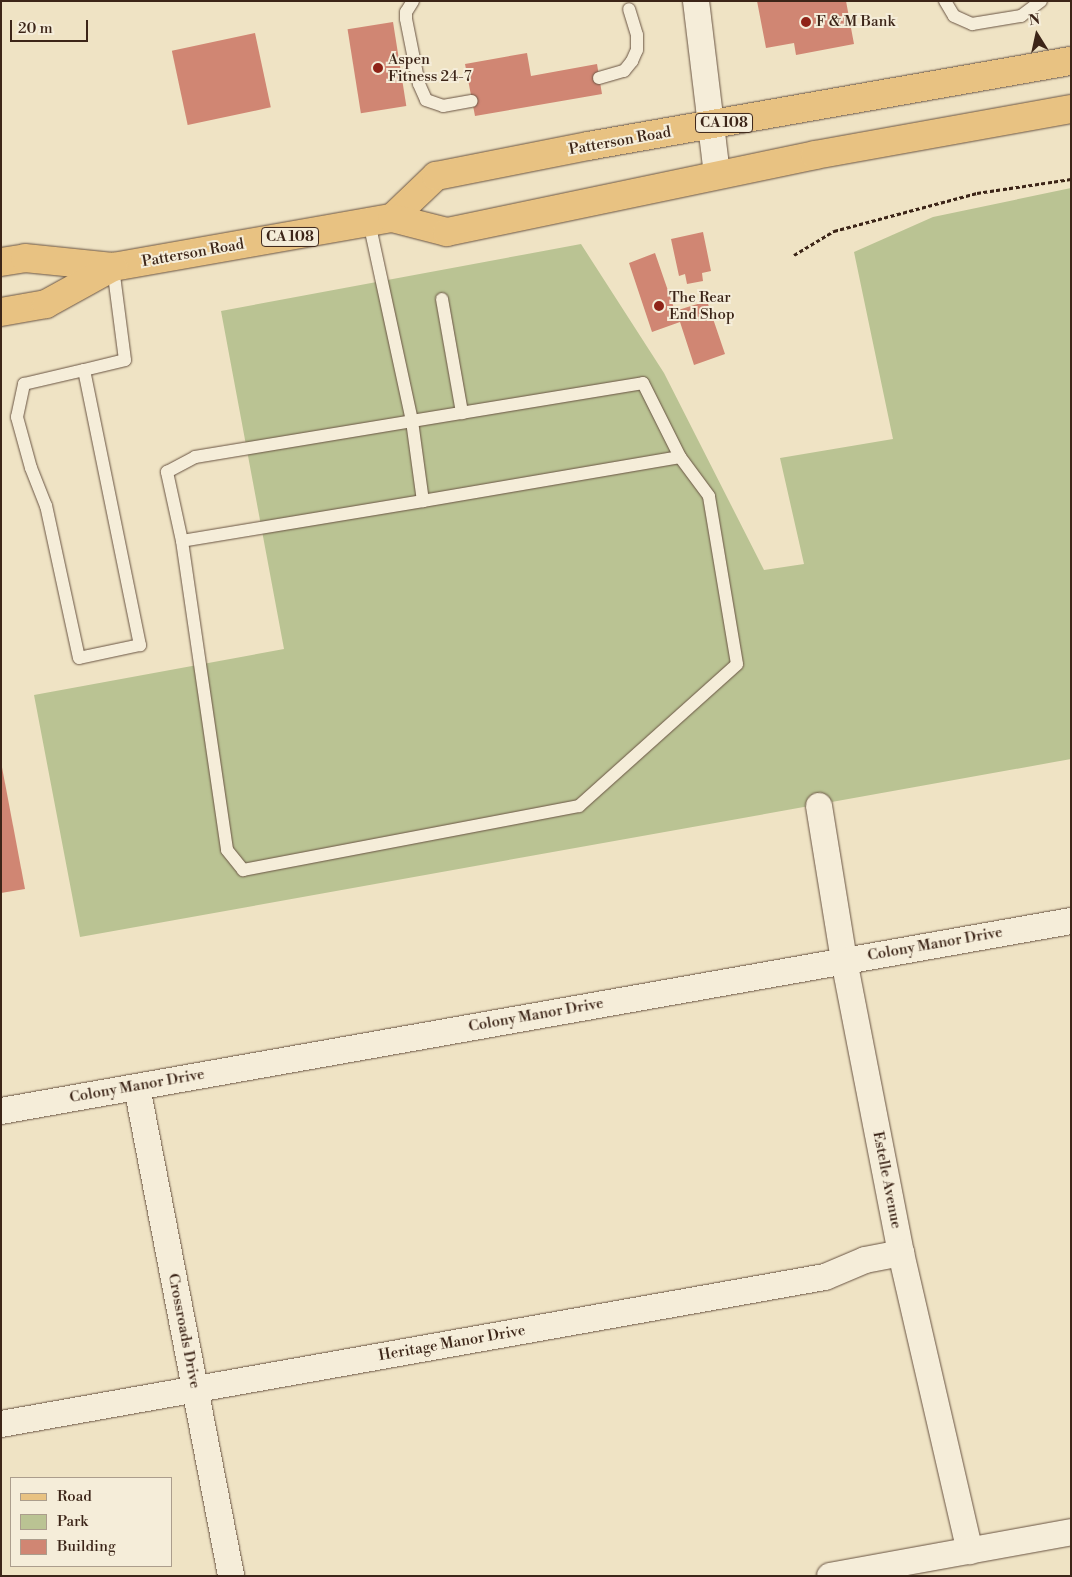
<!DOCTYPE html>
<style>
body{margin:0}
#map{position:relative;width:1072px;height:1577px;overflow:hidden;background:#efe3c4;font-family:"Libre Bodoni",serif}
div>[style]{position:absolute}
.green>*{inset:0;background:#bac393}
.building>*{inset:0;background:#d08673;transform-origin:0 0}
.path>*{height:3px;margin-top:-1.5px;transform-origin:0;background:repeating-linear-gradient(90deg,#3c2518 0 4px,transparent 0 6.5px)}
.roads{filter:drop-shadow(0 0 1px #695443) drop-shadow(0 0 1px #695443)}
.lane>*{height:12px;margin:-6px;padding:0 6px;transform-origin:6px;border-radius:6px;background:#f5edd9}
.street>*{height:26px;margin:-13px;padding:0 13px;transform-origin:13px;border-radius:13px;background:#f5edd9}
.primary>*{height:28px;margin:-14px;padding:0 14px;transform-origin:14px;border-radius:14px;background:#e8c282}
.dots>*{width:14px;height:14px;translate:-50% -50%;box-sizing:border-box;border:2px solid #f5edd9;border-radius:50%}
span{translate:-50% -50%;white-space:nowrap;text-align:center;line-height:1.15;-webkit-text-stroke:4px #f5edd9;paint-order:stroke}
.shield-label span{padding:1px 4px;background:#f5edd9;border:1px solid;border-radius:4px;-webkit-text-stroke-width:0}
.shield-label{font-size:14px;color:#3c2518;font-weight:700}
.poi-label{font-size:15px;color:#3c2518}
.left{translate:0 -50%;text-align:left}
.street-label{font-size:15px;color:#3c2518}
.frame{position:absolute;inset:0;border:2px solid #3c2518;pointer-events:none}
.legend{position:absolute;left:10px;top:1477px;width:162px;height:90px;box-sizing:border-box;background:#f5edd9;border:1px solid #ab9d8c;margin:0;padding:6px 9px;list-style:none;font-size:15px;color:#3c2518}
.legend li{display:flex;align-items:center;gap:10px;height:25px}
.legend b{width:25px;border:1px solid #ab9d8c}
.north{position:absolute;left:1012px;top:10px;width:50px;height:50px;-webkit-text-stroke:4px #f5edd9;paint-order:stroke;rotate:350deg;font-size:14px;font-weight:700;line-height:20px;text-align:center;color:#3c2518}
.north::after{content:'';display:block;margin:auto;width:18px;height:22px;background:#3c2518;clip-path:polygon(50% 0,100% 100%,50% 72%,0 100%)}
.scale{position:absolute;left:10px;top:20px;width:78px;height:22px;box-sizing:border-box;border:2px solid #3c2518;border-top:0;padding-left:6px;font-size:15px;line-height:18px;white-space:nowrap;color:#3c2518;-webkit-text-stroke:4px #f5edd9;paint-order:stroke}
</style>
<div id="map">
<div class="green">
<div style="clip-path:polygon(1071px 188px,1071px 759px,80px 937px,34px 695px,284px 649px,221px 311px,581px 244px,664px 373px,764px 570px,804px 564px,780px 458px,893px 439px,854px 252px,933px 217px)"></div>
</div>
<div class="building">
<div style="clip-path:polygon(757px 1px,846px 1px,854px 44px,796px 55px,794px 43px,766px 48px)"></div>
<div style="left:393px;top:22px;width:85px;height:46px;rotate:81deg"></div>
<div style="left:255px;top:33px;width:76px;height:85px;rotate:78deg"></div>
<div style="clip-path:polygon(527px 53px,531px 76px,597px 64px,602px 94px,475px 116px,465px 64px)"></div>
<div style="clip-path:polygon(703px 232px,711px 271px,702px 273px,703px 281px,687px 284px,685px 274px,679px 276px,671px 239px)"></div>
<div style="clip-path:polygon(655px 253px,675px 311px,707px 301px,725px 354px,694px 365px,680px 322px,652px 332px,629px 263px)"></div>
<div style="clip-path:polygon(1px 762px,25px 889px,1px 893px)"></div>
</div>
<div class="path">
<div style="left:794px;top:255px;width:47px;rotate:-31deg"></div>
<div style="left:834px;top:231px;width:148px;rotate:-14.9deg"></div>
<div style="left:977px;top:193px;width:95px;rotate:-8.5deg"></div>
</div>
<div class="roads">
<div class="lane">
<div style="left:413px;top:1px;width:13px;rotate:122deg"></div>
<div style="left:406px;top:12px;width:7px;rotate:90deg"></div>
<div style="left:406px;top:19px;width:66px;rotate:78.7deg"></div>
<div style="left:419px;top:84px;width:17px;rotate:66deg"></div>
<div style="left:426px;top:100px;width:18px;rotate:19deg"></div>
<div style="left:443px;top:106px;width:29px;rotate:-10deg"></div>
<div style="left:945px;top:1px;width:17px;rotate:59deg"></div>
<div style="left:954px;top:16px;width:20px;rotate:24deg"></div>
<div style="left:972px;top:24px;width:50px;rotate:-9.3deg"></div>
<div style="left:1021px;top:16px;width:25px;rotate:-37deg"></div>
<div style="left:599px;top:78px;width:26px;rotate:-16deg"></div>
<div style="left:624px;top:71px;width:13px;rotate:-51deg"></div>
<div style="left:632px;top:61px;width:12px;rotate:-66deg"></div>
<div style="left:637px;top:50px;width:15px;rotate:-90deg"></div>
<div style="left:637px;top:35px;width:27px;rotate:-107deg"></div>
<div style="left:369px;top:222px;width:204px;rotate:77.8deg"></div>
<div style="left:412px;top:421px;width:234px;rotate:-9.3deg"></div>
<div style="left:643px;top:383px;width:83px;rotate:63.4deg"></div>
<div style="left:680px;top:457px;width:261px;rotate:170.3deg"></div>
<div style="left:423px;top:501px;width:244px;rotate:170.6deg"></div>
<div style="left:182px;top:541px;width:71px;rotate:-102.3deg"></div>
<div style="left:167px;top:472px;width:32px;rotate:-28deg"></div>
<div style="left:195px;top:457px;width:220px;rotate:-9.4deg"></div>
<div style="left:412px;top:421px;width:81px;rotate:82.2deg"></div>
<div style="left:442px;top:299px;width:116px;rotate:80deg"></div>
<div style="left:84px;top:370px;width:281px;rotate:78.5deg"></div>
<div style="left:140px;top:645px;width:62px;rotate:168deg"></div>
<div style="left:79px;top:658px;width:156px;rotate:-102.2deg"></div>
<div style="left:46px;top:506px;width:41px;rotate:-111.5deg"></div>
<div style="left:31px;top:468px;width:53px;rotate:-105.4deg"></div>
<div style="left:17px;top:417px;width:34px;rotate:-78deg"></div>
<div style="left:24px;top:384px;width:62px;rotate:-13.1deg"></div>
<div style="left:84px;top:370px;width:42px;rotate:-13.7deg"></div>
<div style="left:125px;top:360px;width:94px;rotate:-97.4deg"></div>
<div style="left:182px;top:541px;width:312px;rotate:81.7deg"></div>
<div style="left:227px;top:850px;width:26px;rotate:51deg"></div>
<div style="left:243px;top:870px;width:342px;rotate:-10.8deg"></div>
<div style="left:579px;top:806px;width:212px;rotate:-41.9deg"></div>
<div style="left:737px;top:664px;width:170px;rotate:-99.5deg"></div>
<div style="left:709px;top:496px;width:49px;rotate:-126.6deg"></div>
</div>
<div class="street">
<div style="left:696px;top:1px;width:175px;rotate:83.1deg"></div>
<div style="left:819px;top:806px;width:156px;rotate:80.8deg"></div>
<div style="left:844px;top:960px;width:298px;rotate:79deg"></div>
<div style="left:901px;top:1253px;width:306px;rotate:77deg"></div>
<div style="left:137px;top:1087px;width:498px;rotate:79.1deg"></div>
<div style="left:1px;top:1111px;width:1087px;rotate:-10.07deg"></div>
<div style="left:1px;top:1424px;width:837px;rotate:-10.12deg"></div>
<div style="left:825px;top:1277px;width:43px;rotate:-23deg"></div>
<div style="left:865px;top:1260px;width:37px;rotate:-11deg"></div>
<div style="left:830px;top:1576px;width:245px;rotate:-10.3deg"></div>
</div>
<div class="primary">
<div style="left:392px;top:218px;width:61px;rotate:-43.7deg"></div>
<div style="left:436px;top:176px;width:155px;rotate:-11.2deg"></div>
<div style="left:588px;top:146px;width:490px;rotate:-10deg"></div>
<div style="left:1px;top:262px;width:24px;rotate:-9deg"></div>
<div style="left:25px;top:258px;width:88px;rotate:5.8deg"></div>
<div style="left:113px;top:267px;width:283px;rotate:-10deg"></div>
<div style="left:392px;top:218px;width:57px;rotate:14.3deg"></div>
<div style="left:447px;top:232px;width:376px;rotate:-11.8deg"></div>
<div style="left:815px;top:155px;width:260px;rotate:-10.2deg"></div>
<div style="left:1px;top:312px;width:46px;rotate:-10.1deg"></div>
<div style="left:46px;top:304px;width:77px;rotate:-28.9deg"></div>
</div>
</div>
<div class="dots">
<div style="left:806px;top:22px;background:#8f2418"></div>
<div style="left:378px;top:68px;background:#8f2418"></div>
<div style="left:659px;top:306px;background:#8f2418"></div>
</div>
<div class="shield-label">
<span style="left:724px;top:123px">CA 108</span>
<span style="left:290px;top:237px">CA 108</span>
</div>
<div class="poi-label">
<span class="left" style="left:816px;top:22px">F &amp; M Bank</span>
<span class="left" style="left:388px;top:68px">Aspen<br>Fitness 24-7</span>
<span class="left" style="left:669px;top:306px">The Rear<br>End Shop</span>
</div>
<div class="street-label">
<span style="left:620px;top:141px;rotate:-10deg">Patterson Road</span>
<span style="left:193px;top:253px;rotate:-10deg">Patterson Road</span>
<span style="left:935px;top:944px;rotate:-10deg">Colony Manor Drive</span>
<span style="left:536px;top:1015px;rotate:-10deg">Colony Manor Drive</span>
<span style="left:137px;top:1086px;rotate:-10deg">Colony Manor Drive</span>
<span style="left:887px;top:1180px;rotate:79deg">Estelle Avenue</span>
<span style="left:184px;top:1331px;rotate:79deg">Crossroads Drive</span>
<span style="left:452px;top:1343px;rotate:-10deg">Heritage Manor Drive</span>
</div>
<div class="frame"></div>
<ul class="legend">
<li><b style="height:6px;background:#e8c282"></b>Road</li>
<li><b style="height:14px;background:#bac393"></b>Park</li>
<li><b style="height:14px;background:#d08673"></b>Building</li>
</ul>
<div class="north">N</div>
<div class="scale">20 m</div>
</div>
